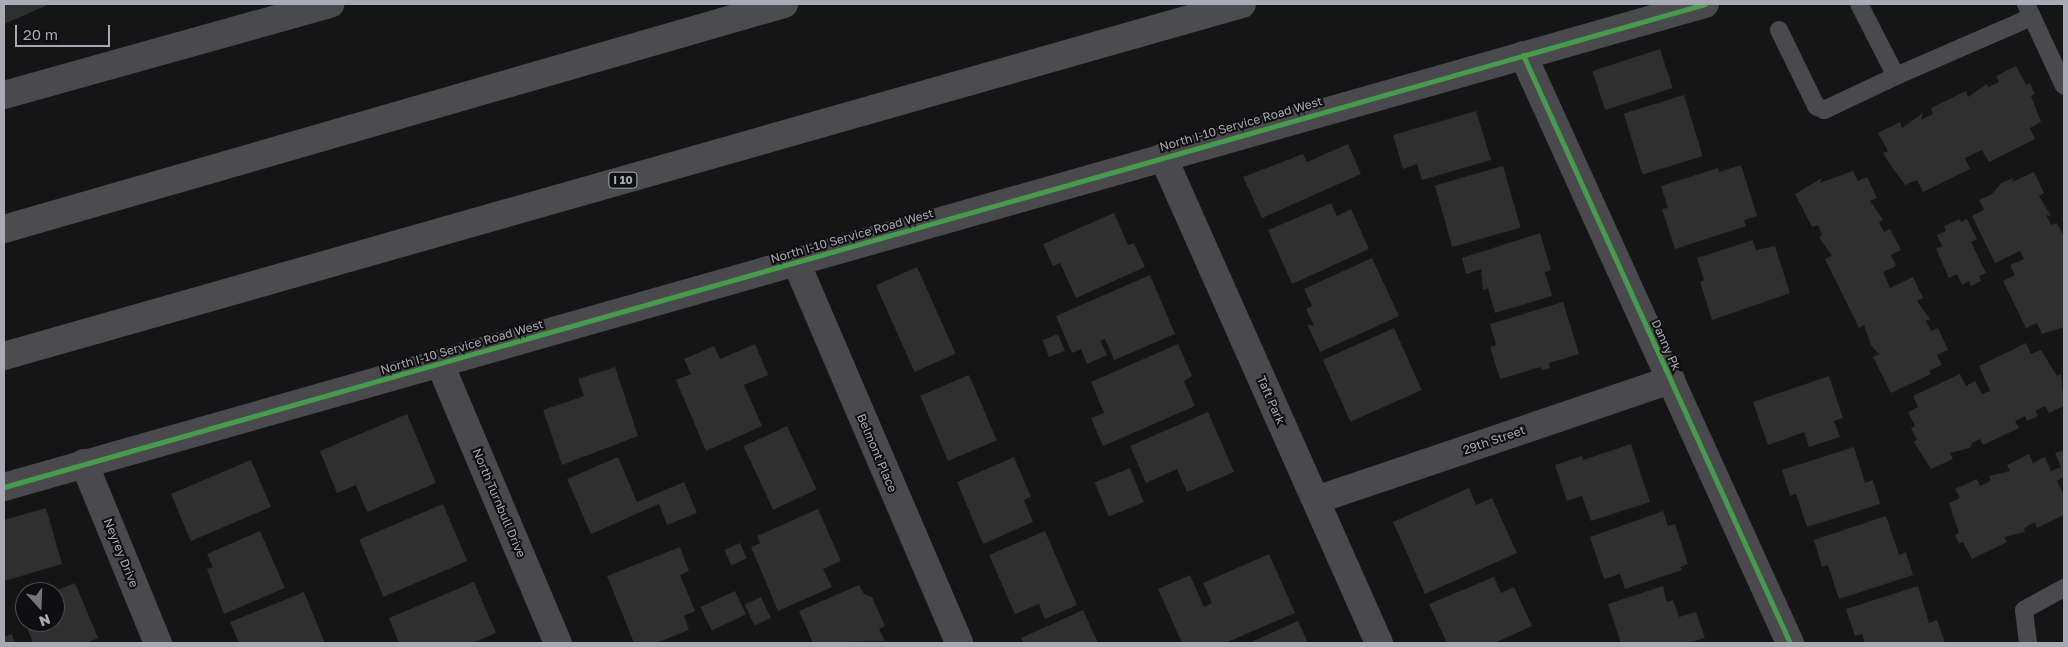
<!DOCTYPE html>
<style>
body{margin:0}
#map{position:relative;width:2068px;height:647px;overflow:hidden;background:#151515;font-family:"Golos Text",sans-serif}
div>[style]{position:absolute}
.building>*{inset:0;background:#2f2f30;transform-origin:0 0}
.service>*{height:18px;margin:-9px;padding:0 9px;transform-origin:9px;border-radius:9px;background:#4a4a4e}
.minor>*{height:28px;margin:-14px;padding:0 14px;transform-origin:14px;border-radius:14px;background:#4a4a4e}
.tertiary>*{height:28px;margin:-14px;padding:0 14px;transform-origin:14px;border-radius:14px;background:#4a4a4e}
.motorway>*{height:28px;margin:-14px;padding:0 14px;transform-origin:14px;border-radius:14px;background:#4c4c4e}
.cycleway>*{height:5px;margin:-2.5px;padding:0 2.5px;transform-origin:2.5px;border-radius:2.5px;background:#469c4c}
span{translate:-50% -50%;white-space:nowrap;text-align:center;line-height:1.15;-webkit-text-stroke:4px #0f0f11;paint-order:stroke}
.shield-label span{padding:1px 4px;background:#0f0f11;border:1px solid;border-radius:4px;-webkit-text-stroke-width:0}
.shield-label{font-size:11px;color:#a8abb4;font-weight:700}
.street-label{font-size:12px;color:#a8abb4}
.frame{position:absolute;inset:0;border:5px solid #a8abb4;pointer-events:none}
.north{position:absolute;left:15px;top:582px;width:50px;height:50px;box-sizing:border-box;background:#0f0f11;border:1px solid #4c4d52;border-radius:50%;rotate:160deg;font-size:14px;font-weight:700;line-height:20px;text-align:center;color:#a8abb4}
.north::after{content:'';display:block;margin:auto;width:18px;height:22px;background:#75767c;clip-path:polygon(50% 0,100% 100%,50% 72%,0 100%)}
.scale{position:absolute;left:15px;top:25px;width:95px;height:22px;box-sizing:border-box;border:2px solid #a8abb4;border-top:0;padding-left:6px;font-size:15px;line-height:18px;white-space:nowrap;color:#a8abb4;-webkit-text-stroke:4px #0f0f11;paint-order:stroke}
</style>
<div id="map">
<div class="building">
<div style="clip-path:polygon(4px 4px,50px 4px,4px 24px)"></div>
<div style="left:1660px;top:49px;width:41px;height:71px;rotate:72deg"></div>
<div style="clip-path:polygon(2016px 66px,2026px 85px,2030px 83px,2035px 94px,2031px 96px,2041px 122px,2030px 128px,2035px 139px,1989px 162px,1982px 150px,1965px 158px,1970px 169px,1923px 192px,1917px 180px,1905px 185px,1887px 160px,1883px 153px,1888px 151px,1878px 133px,1900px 122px,1902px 128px,1923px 113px,1921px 120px,1933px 114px,1931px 108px,1966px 91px,1968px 97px,1987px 84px,1988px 87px,1999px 82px,1996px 76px)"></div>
<div style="left:1684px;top:95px;width:64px;height:63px;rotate:73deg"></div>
<div style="clip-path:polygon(1476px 111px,1491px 160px,1422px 180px,1417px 164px,1403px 169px,1393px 135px)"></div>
<div style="clip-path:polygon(1348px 144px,1361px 174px,1262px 218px,1243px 177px,1303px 154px,1307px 162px)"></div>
<div style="clip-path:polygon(1741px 165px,1757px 216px,1744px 220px,1746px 226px,1675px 249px,1662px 209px,1668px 208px,1661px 186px,1718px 168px,1719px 172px)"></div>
<div style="left:1503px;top:166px;width:64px;height:71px;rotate:74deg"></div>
<div style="clip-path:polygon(1853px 171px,1858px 181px,1867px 177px,1877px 198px,1870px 201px,1883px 220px,1879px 222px,1884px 232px,1890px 229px,1901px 250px,1891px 255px,1896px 266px,1883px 272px,1890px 288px,1913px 277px,1923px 298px,1917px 301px,1930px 319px,1926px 321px,1931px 331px,1938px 328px,1948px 350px,1937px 355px,1942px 365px,1929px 371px,1931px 374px,1891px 393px,1873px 357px,1879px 354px,1871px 345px,1864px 325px,1859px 328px,1825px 259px,1832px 256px,1819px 237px,1822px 235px,1818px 225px,1812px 227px,1795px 194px,1822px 178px,1820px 183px)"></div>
<div style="clip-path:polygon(2034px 172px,2044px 193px,2039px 196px,2051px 216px,2046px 215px,2051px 225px,2057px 223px,2064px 237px,2064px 327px,2042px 334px,2037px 323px,2026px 328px,2003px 281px,2015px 275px,2010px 265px,2024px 259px,2020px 251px,1995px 263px,1972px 216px,1984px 210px,1979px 200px,1992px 194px,2001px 183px,2014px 178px,2012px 182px)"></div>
<div style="clip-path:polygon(1331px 203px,1337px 216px,1351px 209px,1369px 249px,1292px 284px,1268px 230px)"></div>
<div style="clip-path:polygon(1114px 213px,1128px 245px,1134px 243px,1145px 267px,1076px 298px,1060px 263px,1053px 266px,1043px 244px)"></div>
<div style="clip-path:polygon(1960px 219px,1961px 222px,1967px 219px,1977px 239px,1971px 242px,1986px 273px,1979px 276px,1981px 281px,1971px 286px,1969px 281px,1962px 285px,1957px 274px,1949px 278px,1936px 249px,1942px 246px,1937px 235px,1946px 231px,1944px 226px)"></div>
<div style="clip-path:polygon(1540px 233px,1551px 270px,1545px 272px,1552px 296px,1495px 313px,1488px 288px,1483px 290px,1481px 269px,1466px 274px,1462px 258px)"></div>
<div style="clip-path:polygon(1753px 240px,1756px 250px,1775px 246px,1790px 293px,1712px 320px,1700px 282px,1704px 280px,1697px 258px)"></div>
<div style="clip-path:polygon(1372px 258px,1399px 316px,1320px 352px,1307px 324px,1314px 326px,1306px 309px,1312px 306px,1304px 289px)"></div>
<div style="left:917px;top:267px;width:95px;height:45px;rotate:66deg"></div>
<div style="clip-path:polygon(1150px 275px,1175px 334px,1114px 360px,1105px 339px,1100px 340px,1107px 355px,1087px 364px,1081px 349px,1072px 353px,1056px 316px)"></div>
<div style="clip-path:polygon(1563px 302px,1579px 354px,1549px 363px,1550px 368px,1542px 370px,1541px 367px,1500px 379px,1490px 347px,1496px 345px,1490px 324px)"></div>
<div style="left:1394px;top:328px;width:68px;height:78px;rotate:66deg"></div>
<div style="left:1058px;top:334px;width:18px;height:17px;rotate:68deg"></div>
<div style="clip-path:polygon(2026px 343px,2031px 354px,2041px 350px,2057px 376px,2061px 374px,2064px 406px,2049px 413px,2045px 406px,2035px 411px,2038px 416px,2027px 421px,2025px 416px,2015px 421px,2019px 428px,1983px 445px,1980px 439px,1972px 443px,1970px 448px,1950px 453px,1953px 459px,1931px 469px,1914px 442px,1917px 440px,1911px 428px,1915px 426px,1908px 412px,1918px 407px,1913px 396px,1960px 374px,1966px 386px,1975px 381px,1982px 394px,1990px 391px,1979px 366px)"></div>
<div style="clip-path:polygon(755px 344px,768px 375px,744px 385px,762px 426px,706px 451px,676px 380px,691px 374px,684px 359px,714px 346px,720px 359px)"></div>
<div style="clip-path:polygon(1178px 344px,1192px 376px,1184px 381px,1195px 406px,1103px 446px,1091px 418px,1104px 413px,1091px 382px)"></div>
<div style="clip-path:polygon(615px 367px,638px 436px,562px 465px,543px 410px,584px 396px,578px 379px)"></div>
<div style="left:969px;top:375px;width:71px;height:53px;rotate:67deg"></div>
<div style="clip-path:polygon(1829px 376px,1843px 418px,1834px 421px,1840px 437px,1809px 447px,1804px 432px,1768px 445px,1753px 402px)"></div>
<div style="clip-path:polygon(1208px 412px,1234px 472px,1187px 492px,1177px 469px,1146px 483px,1130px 446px)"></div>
<div style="clip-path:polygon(407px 414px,436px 483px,367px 512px,356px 485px,337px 493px,320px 451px)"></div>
<div style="left:787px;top:426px;width:70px;height:48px;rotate:65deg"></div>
<div style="clip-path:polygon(1631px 444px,1650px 502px,1591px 521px,1582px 496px,1567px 501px,1555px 465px,1582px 456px,1583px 460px)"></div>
<div style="clip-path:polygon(1854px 447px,1865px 483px,1873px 480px,1880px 504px,1807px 527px,1796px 494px,1790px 496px,1782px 470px)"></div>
<div style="clip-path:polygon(2064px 450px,2064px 477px,2057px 481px,2064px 495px,2064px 515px,2037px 528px,2035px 522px,2024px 528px,2025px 532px,2004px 537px,2007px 542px,1972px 559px,1963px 542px,1959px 544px,1955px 535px,1959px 533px,1949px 503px,1960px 498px,1955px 489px,1977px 479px,1980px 486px,1991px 481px,1989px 476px,2010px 471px,2007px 465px,2029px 454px,2033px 463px,2045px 457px,2051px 471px,2061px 467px,2055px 453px)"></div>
<div style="clip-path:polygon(618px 457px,637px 502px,684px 482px,697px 513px,667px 525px,659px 504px,591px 534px,567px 479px)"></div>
<div style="clip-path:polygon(1014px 457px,1031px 497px,1024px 500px,1033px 522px,983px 544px,957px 482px)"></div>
<div style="left:251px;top:460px;width:51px;height:87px;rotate:67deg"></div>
<div style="left:1130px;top:468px;width:37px;height:38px;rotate:68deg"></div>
<div style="clip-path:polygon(1469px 488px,1476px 505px,1492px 498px,1517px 553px,1425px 594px,1393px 522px)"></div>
<div style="left:443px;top:504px;width:62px;height:91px;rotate:67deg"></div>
<div style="clip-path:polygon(46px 508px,62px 564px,4px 581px,4px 520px)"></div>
<div style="clip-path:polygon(818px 509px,841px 561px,823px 569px,832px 587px,778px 611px,751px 547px,760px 543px,757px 536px)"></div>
<div style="clip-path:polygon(1663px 511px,1668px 526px,1675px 524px,1688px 564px,1680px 567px,1682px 570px,1625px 589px,1620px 574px,1604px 579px,1590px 537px)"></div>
<div style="clip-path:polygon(1886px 516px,1899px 555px,1906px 552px,1913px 575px,1839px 599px,1828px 565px,1822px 567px,1814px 540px)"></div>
<div style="clip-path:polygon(260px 531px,285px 588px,224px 614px,207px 569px,213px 567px,207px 554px)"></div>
<div style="clip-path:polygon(1045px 531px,1077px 605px,1045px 619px,1039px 604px,1015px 614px,989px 555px)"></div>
<div style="left:740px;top:543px;width:17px;height:17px;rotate:66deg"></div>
<div style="clip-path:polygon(680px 547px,689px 571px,680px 575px,695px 611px,684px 616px,689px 630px,656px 643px,634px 643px,607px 576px)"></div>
<div style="clip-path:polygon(1269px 554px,1295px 613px,1225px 643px,1182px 643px,1158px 589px,1190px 575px,1204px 607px,1212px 603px,1203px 583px)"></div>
<div style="clip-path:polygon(1494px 577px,1501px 593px,1514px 587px,1532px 626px,1494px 643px,1447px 643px,1429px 604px)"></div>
<div style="clip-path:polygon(474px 582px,496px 633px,472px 643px,399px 643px,389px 618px)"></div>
<div style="clip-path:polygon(75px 583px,98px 638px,86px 643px,33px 643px,25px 622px,55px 622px,55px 591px)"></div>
<div style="clip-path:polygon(859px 585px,864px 594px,872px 597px,885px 626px,879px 629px,885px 641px,813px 643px,799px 611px)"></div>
<div style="clip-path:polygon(1663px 586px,1667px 602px,1673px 600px,1679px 617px,1696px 612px,1705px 638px,1688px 643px,1621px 643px,1608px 604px)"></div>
<div style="clip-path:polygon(1918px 586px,1929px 623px,1937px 620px,1945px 643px,1865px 643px,1862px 634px,1855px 636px,1846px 609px)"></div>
<div style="left:735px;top:591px;width:26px;height:38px;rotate:65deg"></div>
<div style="clip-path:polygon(304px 592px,325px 643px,239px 643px,230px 622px)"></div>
<div style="left:761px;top:597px;width:23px;height:18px;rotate:65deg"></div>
<div style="clip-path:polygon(25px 603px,25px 622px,18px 606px)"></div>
<div style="clip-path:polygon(1083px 610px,1098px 643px,1024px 643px,1021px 638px)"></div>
<div style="clip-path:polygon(1298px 621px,1308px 643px,1249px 643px)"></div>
<div style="clip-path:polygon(12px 634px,15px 643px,4px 643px,4px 637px)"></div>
</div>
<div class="service">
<div style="left:1859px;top:4px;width:81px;rotate:62.8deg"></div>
<div style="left:1896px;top:76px;width:148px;rotate:-23.5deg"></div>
<div style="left:2026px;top:4px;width:90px;rotate:65.1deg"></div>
<div style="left:1779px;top:30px;width:85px;rotate:64deg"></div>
<div style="left:1816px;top:106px;width:9px;rotate:27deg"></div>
<div style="left:1824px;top:110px;width:80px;rotate:-25.3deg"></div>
<div style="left:2028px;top:643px;width:33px;rotate:-97deg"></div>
<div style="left:2024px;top:610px;width:46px;rotate:-28.8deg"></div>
</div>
<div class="minor">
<div style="left:1523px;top:55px;width:646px;rotate:65.58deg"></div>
<div style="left:1163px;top:157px;width:532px;rotate:66.04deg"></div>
<div style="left:796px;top:262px;width:414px;rotate:66.8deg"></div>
<div style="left:440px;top:364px;width:303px;rotate:67.1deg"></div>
<div style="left:84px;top:463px;width:195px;rotate:67.7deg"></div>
<div style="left:1316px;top:500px;width:375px;rotate:-18.7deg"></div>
</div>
<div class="tertiary">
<div style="left:4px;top:95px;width:339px;rotate:-15.6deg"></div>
<div style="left:4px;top:487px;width:1768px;rotate:-15.85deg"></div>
</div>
<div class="motorway">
<div style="left:4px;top:229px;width:812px;rotate:-16.09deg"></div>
<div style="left:4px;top:356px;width:1287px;rotate:-15.87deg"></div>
</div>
<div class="cycleway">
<div style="left:1523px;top:55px;width:646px;rotate:65.58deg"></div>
<div style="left:4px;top:487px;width:1768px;rotate:-15.85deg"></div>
</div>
<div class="shield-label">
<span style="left:623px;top:180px">I 10</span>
</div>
<div class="street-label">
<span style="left:1241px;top:124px;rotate:-16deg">North I-10 Service Road West</span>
<span style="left:852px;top:236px;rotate:-16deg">North I-10 Service Road West</span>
<span style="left:1666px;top:345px;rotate:66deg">Danny Pk</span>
<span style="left:462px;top:347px;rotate:-16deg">North I-10 Service Road West</span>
<span style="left:1271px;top:400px;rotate:66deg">Taft Park</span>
<span style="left:1494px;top:440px;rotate:-19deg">29th Street</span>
<span style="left:877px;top:453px;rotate:67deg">Belmont Place</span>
<span style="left:499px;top:503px;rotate:67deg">North Turnbull Drive</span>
<span style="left:121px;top:553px;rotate:68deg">Neyrey Drive</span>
</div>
<div class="frame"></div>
<div class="north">N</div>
<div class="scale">20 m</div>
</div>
